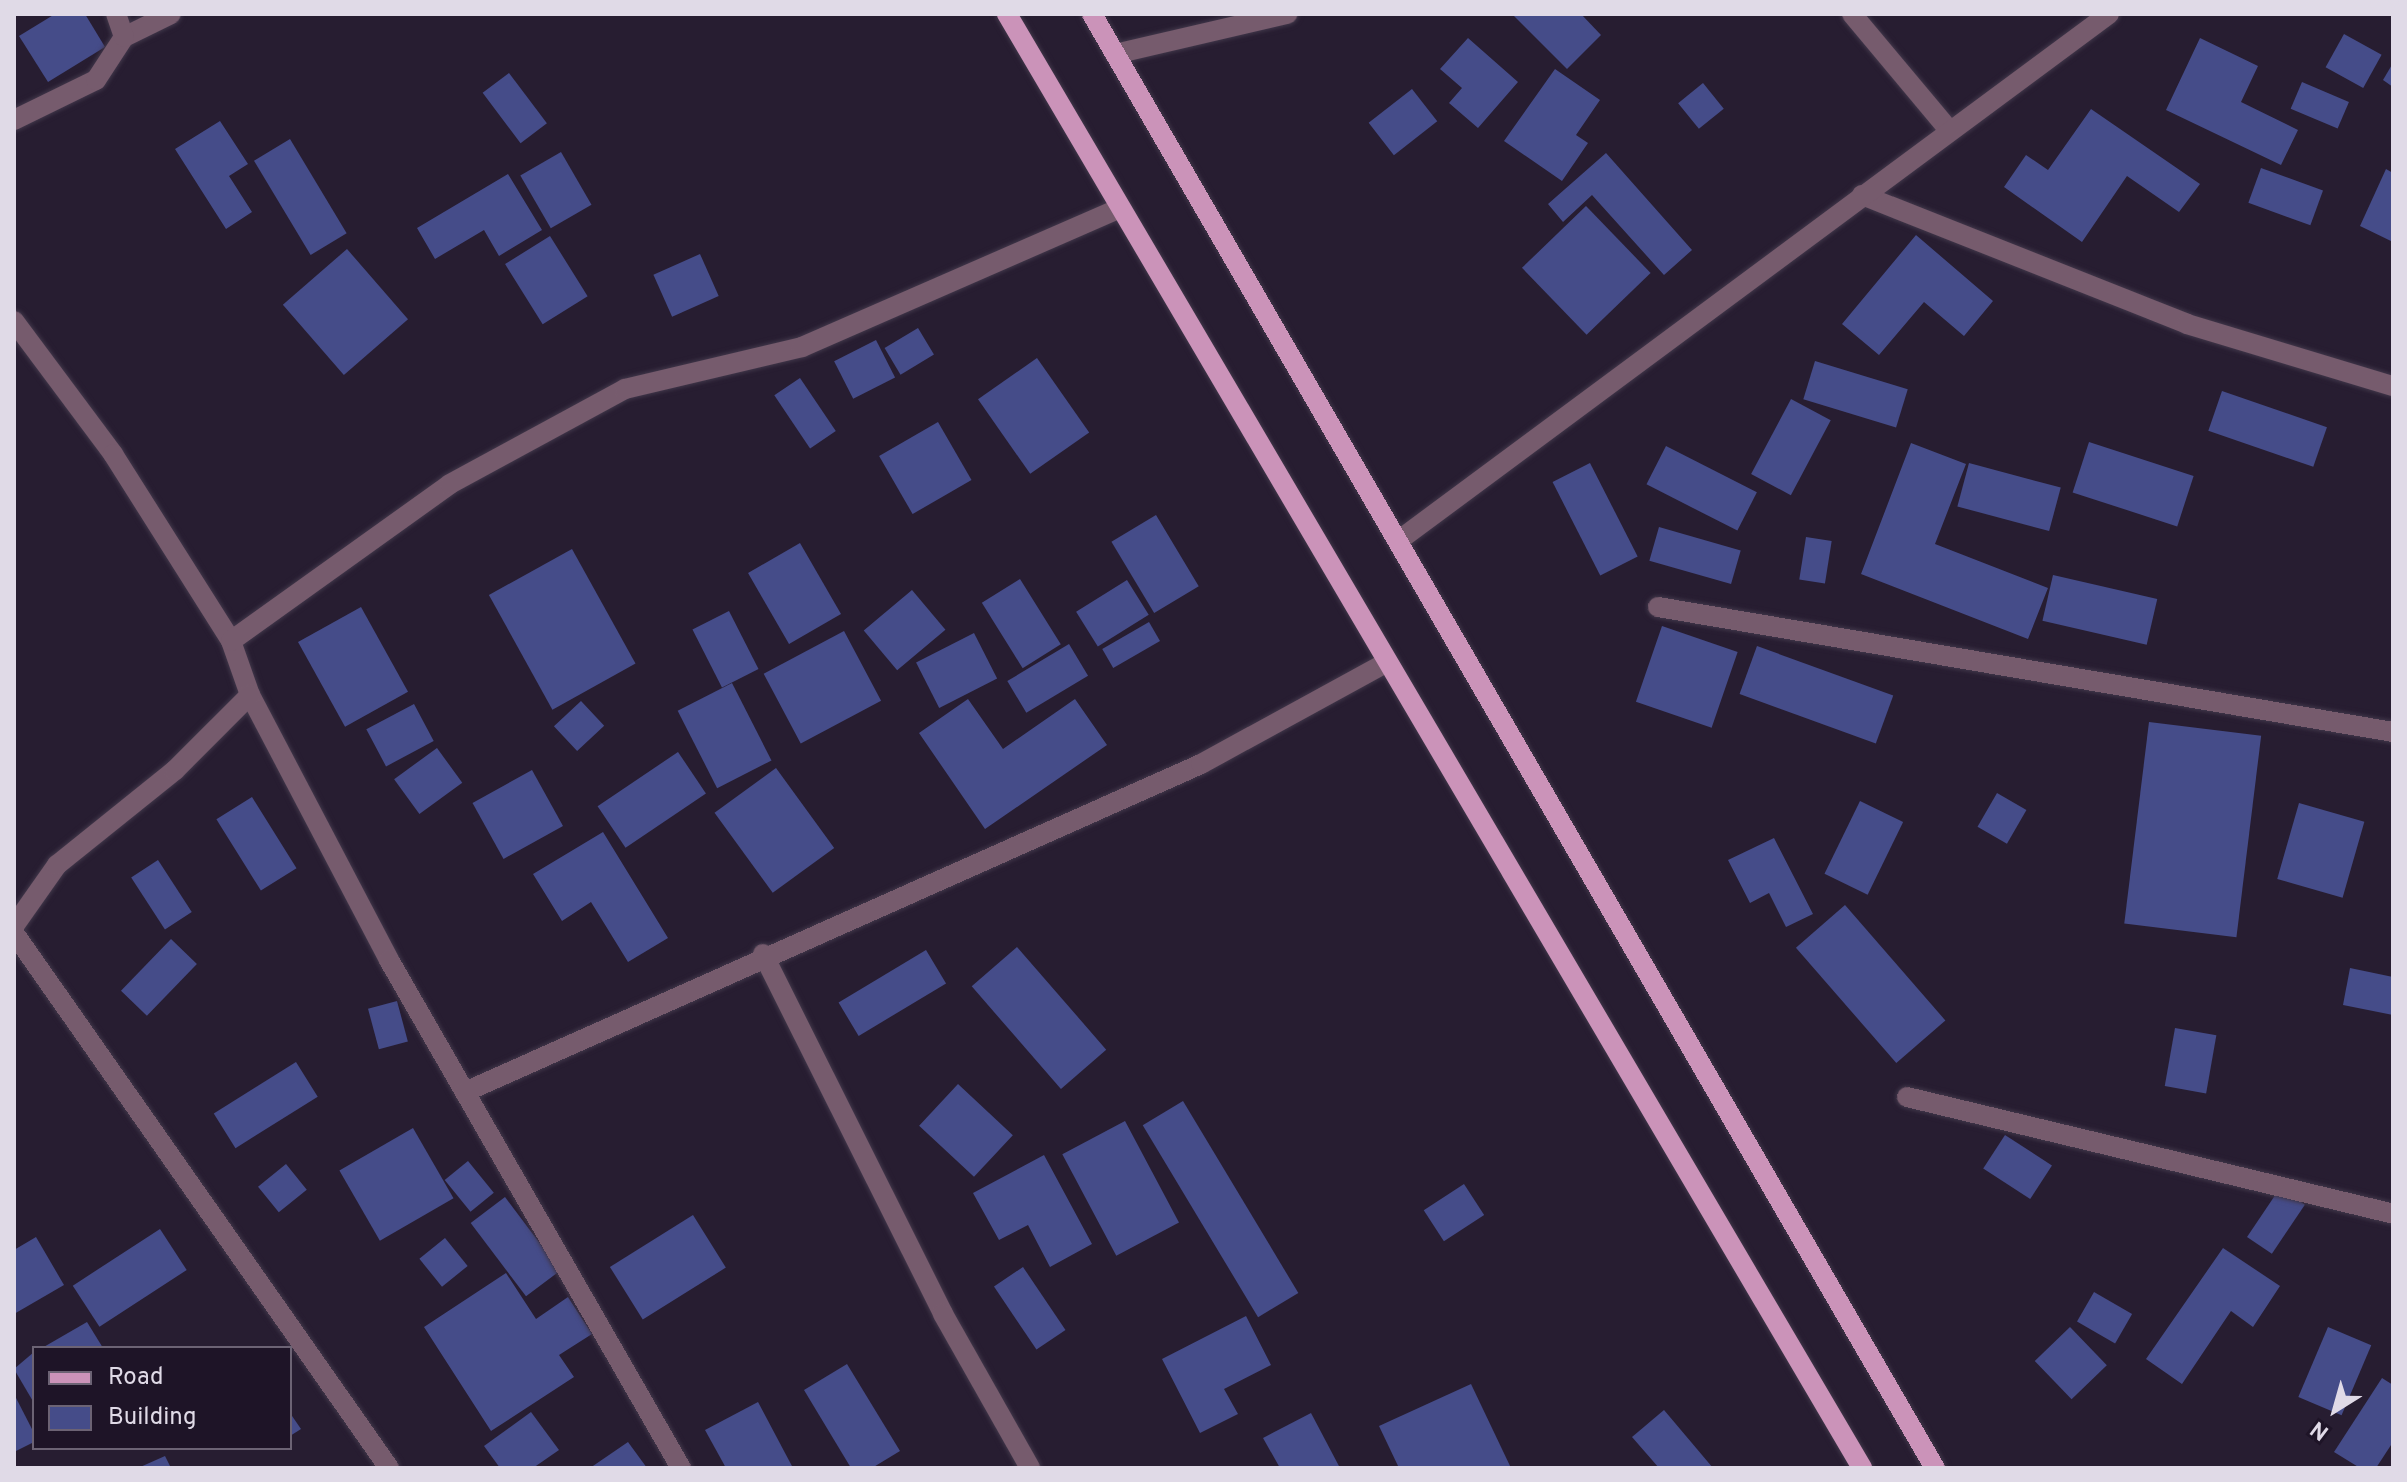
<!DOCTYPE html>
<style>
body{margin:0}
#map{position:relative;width:2407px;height:1482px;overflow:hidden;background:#271d31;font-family:Overpass,sans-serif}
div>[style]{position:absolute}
.building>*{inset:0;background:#454c89;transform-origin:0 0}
.roads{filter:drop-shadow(0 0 2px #41374a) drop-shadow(0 0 2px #41374a)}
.minor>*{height:20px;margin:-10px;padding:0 10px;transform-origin:10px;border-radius:10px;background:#765b6d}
.major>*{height:20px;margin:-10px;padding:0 10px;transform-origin:10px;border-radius:10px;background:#cb93b9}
span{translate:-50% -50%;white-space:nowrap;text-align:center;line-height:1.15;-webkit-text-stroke:8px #1e1427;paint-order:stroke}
.frame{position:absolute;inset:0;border:16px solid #e0dae7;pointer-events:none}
.legend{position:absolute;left:32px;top:1346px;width:260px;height:104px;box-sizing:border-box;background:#1e1427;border:2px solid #6c6374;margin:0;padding:10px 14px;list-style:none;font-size:24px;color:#e0dae7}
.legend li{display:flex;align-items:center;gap:16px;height:40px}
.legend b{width:40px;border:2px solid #6c6374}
.north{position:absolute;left:2295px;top:1370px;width:80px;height:80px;-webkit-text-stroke:6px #1e1427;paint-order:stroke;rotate:217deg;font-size:22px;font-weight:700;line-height:32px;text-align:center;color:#e0dae7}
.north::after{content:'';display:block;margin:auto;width:28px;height:36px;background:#e0dae7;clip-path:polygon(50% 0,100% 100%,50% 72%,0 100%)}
</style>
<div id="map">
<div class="building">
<div style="clip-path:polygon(55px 14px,85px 14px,105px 47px,48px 82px,19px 36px)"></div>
<div style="clip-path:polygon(1581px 14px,1601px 35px,1567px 69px,1514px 16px)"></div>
<div style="left:2344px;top:34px;width:43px;height:38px;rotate:29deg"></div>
<div style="clip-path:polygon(1468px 38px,1518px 82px,1478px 128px,1449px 103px,1462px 88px,1440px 69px)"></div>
<div style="clip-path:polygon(2200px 38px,2258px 66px,2241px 102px,2298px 130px,2281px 165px,2166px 110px)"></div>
<div style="clip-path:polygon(2393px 63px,2393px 87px,2383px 80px)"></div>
<div style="clip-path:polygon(1555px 69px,1600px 100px,1576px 135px,1588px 143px,1562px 181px,1504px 141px)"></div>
<div style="left:509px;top:73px;width:63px;height:33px;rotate:53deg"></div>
<div style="left:2302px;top:82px;width:51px;height:29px;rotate:23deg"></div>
<div style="left:1703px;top:83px;width:33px;height:32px;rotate:51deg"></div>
<div style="left:1412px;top:89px;width:41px;height:55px;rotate:52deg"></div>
<div style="clip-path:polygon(2091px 109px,2200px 184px,2179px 212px,2127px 176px,2082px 242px,2004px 187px,2026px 155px,2048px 170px)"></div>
<div style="clip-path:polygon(220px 121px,248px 164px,229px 176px,252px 212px,226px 229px,175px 149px)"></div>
<div style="left:290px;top:139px;width:110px;height:42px;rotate:59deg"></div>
<div style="left:561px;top:152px;width:61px;height:47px;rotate:60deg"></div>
<div style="clip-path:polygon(1606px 153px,1692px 250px,1664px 275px,1592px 195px,1563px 222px,1548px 204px)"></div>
<div style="left:2261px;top:168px;width:66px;height:37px;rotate:20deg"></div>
<div style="clip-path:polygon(2386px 169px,2393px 173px,2393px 242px,2360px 226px)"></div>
<div style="clip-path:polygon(508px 174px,542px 230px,499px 256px,484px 230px,435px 259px,417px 228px)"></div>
<div style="left:1586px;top:206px;width:93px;height:89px;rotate:46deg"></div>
<div style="clip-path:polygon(1916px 235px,1993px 301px,1964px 336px,1924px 302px,1879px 355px,1842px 324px)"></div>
<div style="left:550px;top:236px;width:71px;height:53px;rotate:58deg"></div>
<div style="left:347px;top:249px;width:93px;height:85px;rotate:49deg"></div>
<div style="left:700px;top:254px;width:46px;height:51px;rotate:66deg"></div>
<div style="left:918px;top:328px;width:31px;height:39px;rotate:59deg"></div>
<div style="left:876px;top:340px;width:42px;height:47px;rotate:63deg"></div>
<div style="left:1037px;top:358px;width:91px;height:72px;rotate:55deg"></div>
<div style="left:1815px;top:361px;width:97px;height:40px;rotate:17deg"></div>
<div style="left:800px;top:378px;width:64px;height:31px;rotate:56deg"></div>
<div style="left:2222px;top:391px;width:111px;height:42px;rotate:19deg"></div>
<div style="left:1791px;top:399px;width:45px;height:85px;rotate:28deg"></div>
<div style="left:938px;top:422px;width:67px;height:68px;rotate:60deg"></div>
<div style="left:2089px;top:442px;width:110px;height:53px;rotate:18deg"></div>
<div style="clip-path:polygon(1911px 443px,1966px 464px,1935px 544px,2048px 588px,2028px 639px,1861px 574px)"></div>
<div style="left:1666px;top:446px;width:102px;height:43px;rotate:27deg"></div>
<div style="left:1590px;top:463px;width:105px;height:42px;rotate:63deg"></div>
<div style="left:1969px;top:463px;width:95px;height:45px;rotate:15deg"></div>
<div style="left:1156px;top:515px;width:83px;height:52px;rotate:59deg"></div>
<div style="left:1659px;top:527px;width:85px;height:35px;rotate:16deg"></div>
<div style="left:1806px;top:537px;width:26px;height:43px;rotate:9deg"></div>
<div style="left:800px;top:543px;width:82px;height:60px;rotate:60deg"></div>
<div style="left:572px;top:549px;width:131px;height:95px;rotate:61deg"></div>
<div style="left:2053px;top:575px;width:107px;height:47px;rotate:13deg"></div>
<div style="left:1020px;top:579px;width:77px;height:45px;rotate:58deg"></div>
<div style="left:1127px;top:580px;width:41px;height:60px;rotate:58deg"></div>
<div style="left:912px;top:590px;width:52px;height:63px;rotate:50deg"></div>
<div style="left:361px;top:607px;width:97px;height:72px;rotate:61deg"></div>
<div style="left:729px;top:611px;width:65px;height:41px;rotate:63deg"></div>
<div style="left:1149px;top:622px;width:22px;height:54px;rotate:60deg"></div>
<div style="left:1662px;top:626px;width:80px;height:80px;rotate:19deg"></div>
<div style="left:844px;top:631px;width:79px;height:91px;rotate:62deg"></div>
<div style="left:974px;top:633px;width:51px;height:65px;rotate:63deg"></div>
<div style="left:1069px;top:644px;width:37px;height:72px;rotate:59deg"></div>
<div style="left:1757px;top:646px;width:145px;height:51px;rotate:20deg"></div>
<div style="left:732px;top:683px;width:87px;height:61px;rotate:63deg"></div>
<div style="clip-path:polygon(968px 699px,1003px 749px,1075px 699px,1107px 745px,985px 829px,919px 733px)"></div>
<div style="left:581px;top:701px;width:34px;height:37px;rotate:47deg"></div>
<div style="left:414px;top:704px;width:42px;height:54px;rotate:62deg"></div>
<div style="left:2149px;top:722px;width:113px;height:203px;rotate:7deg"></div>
<div style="left:437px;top:748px;width:43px;height:53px;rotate:54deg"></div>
<div style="left:678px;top:752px;width:50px;height:97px;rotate:56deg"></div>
<div style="left:776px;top:768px;width:99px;height:76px;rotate:54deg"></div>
<div style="left:532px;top:770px;width:64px;height:68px;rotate:61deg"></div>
<div style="left:1997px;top:793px;width:34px;height:39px;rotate:30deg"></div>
<div style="left:252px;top:797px;width:84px;height:42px;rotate:58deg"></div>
<div style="left:1860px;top:801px;width:48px;height:81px;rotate:26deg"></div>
<div style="left:2299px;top:803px;width:68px;height:79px;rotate:16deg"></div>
<div style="clip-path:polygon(603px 832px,668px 938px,628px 962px,591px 902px,562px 921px,533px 874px)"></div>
<div style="clip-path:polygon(1774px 838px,1813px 914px,1786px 927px,1769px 893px,1750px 903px,1728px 860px)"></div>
<div style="left:158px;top:860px;width:62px;height:32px;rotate:57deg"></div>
<div style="left:1845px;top:905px;width:153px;height:65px;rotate:49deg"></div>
<div style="left:171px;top:939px;width:36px;height:72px;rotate:44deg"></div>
<div style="left:1017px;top:947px;width:136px;height:60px;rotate:49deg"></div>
<div style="left:926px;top:950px;width:39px;height:102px;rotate:59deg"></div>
<div style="clip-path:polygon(2350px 968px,2393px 977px,2393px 1015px,2343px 1005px)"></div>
<div style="left:397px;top:1001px;width:42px;height:30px;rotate:75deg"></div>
<div style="left:2175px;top:1028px;width:42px;height:59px;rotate:10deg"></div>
<div style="left:296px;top:1062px;width:41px;height:97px;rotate:58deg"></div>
<div style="left:958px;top:1084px;width:75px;height:57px;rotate:43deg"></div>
<div style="left:1183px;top:1101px;width:224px;height:47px;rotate:59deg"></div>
<div style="left:1125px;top:1121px;width:115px;height:71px;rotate:62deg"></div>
<div style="left:413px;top:1128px;width:81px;height:85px;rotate:60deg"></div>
<div style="left:2005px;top:1135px;width:56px;height:40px;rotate:33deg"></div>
<div style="clip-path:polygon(1044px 1155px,1092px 1244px,1050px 1267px,1028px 1225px,999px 1240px,973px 1193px)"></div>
<div style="left:468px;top:1161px;width:41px;height:30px;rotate:51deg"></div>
<div style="left:286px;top:1164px;width:33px;height:36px;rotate:51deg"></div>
<div style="left:1464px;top:1184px;width:37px;height:48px;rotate:57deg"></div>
<div style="left:2280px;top:1188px;width:30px;height:59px;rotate:34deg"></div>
<div style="left:505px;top:1197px;width:92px;height:43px;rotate:53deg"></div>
<div style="left:693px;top:1215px;width:62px;height:98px;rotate:58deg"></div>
<div style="left:160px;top:1229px;width:49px;height:104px;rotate:57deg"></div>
<div style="clip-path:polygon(36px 1237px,64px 1285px,14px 1314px,14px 1250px)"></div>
<div style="left:445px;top:1238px;width:36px;height:33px;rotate:51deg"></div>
<div style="clip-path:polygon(2223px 1248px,2280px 1286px,2253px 1327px,2231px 1311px,2182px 1384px,2146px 1359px)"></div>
<div style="left:1023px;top:1267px;width:76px;height:35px;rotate:56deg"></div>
<div style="clip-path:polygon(506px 1273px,536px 1319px,568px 1297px,592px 1334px,559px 1355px,574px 1377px,491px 1431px,424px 1327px)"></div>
<div style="left:2094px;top:1292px;width:44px;height:34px;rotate:30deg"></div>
<div style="clip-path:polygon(1246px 1316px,1271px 1365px,1224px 1389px,1238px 1414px,1200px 1433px,1162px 1359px)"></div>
<div style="clip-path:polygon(87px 1322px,103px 1348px,42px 1348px)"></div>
<div style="left:2070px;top:1327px;width:53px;height:49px;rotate:46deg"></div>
<div style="left:2328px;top:1327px;width:47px;height:76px;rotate:23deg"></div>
<div style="clip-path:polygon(34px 1352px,34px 1403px,14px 1369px)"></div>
<div style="clip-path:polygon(847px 1364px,900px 1451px,872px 1468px,851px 1468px,804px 1390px)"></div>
<div style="clip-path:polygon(2382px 1378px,2393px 1385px,2393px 1442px,2376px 1468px,2360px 1468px,2334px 1452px)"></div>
<div style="clip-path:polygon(1471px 1384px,1511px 1468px,1399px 1468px,1379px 1426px)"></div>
<div style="clip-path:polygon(14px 1394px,34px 1433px,34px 1442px,14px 1452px)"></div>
<div style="clip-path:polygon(758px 1402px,793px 1468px,726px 1468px,705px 1430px)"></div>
<div style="clip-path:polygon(1664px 1410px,1713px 1468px,1659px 1468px,1632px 1437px)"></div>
<div style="clip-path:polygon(531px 1412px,559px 1450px,533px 1468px,500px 1468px,484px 1446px)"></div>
<div style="clip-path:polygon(290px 1413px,301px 1429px,290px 1436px)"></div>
<div style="clip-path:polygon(1311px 1413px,1340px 1468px,1280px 1468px,1263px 1438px)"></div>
<div style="clip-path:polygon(628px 1442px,647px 1468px,590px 1468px)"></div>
<div style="clip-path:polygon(165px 1456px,171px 1468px,138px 1468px)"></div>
</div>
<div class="roads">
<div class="minor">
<div style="left:1852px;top:14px;width:151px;rotate:50.1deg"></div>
<div style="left:124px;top:37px;width:52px;rotate:-26.1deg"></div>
<div style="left:1115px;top:54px;width:177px;rotate:-13.1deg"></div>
<div style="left:14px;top:120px;width:91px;rotate:-26deg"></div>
<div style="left:96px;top:80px;width:51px;rotate:-56.9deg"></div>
<div style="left:124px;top:37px;width:24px;rotate:-109deg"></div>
<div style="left:1862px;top:195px;width:350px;rotate:21.6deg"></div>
<div style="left:2187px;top:324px;width:215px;rotate:16.8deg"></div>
<div style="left:14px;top:321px;width:166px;rotate:53.3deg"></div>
<div style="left:113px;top:454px;width:221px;rotate:57.7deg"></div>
<div style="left:231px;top:641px;width:57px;rotate:70.6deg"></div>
<div style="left:250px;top:695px;width:299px;rotate:62.3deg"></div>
<div style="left:389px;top:960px;width:586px;rotate:60.11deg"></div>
<div style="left:1398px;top:541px;width:885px;rotate:-36.55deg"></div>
<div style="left:1658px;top:607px;width:746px;rotate:9.65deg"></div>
<div style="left:231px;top:641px;width:269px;rotate:-35.6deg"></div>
<div style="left:450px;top:484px;width:199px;rotate:-28.5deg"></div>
<div style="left:625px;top:389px;width:182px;rotate:-13.3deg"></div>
<div style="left:802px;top:347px;width:347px;rotate:-23.6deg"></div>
<div style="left:14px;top:926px;width:75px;rotate:-54.8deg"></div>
<div style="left:57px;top:865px;width:151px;rotate:-38.8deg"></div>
<div style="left:175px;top:770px;width:106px;rotate:-45deg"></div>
<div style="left:14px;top:933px;width:653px;rotate:54.97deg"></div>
<div style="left:763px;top:954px;width:402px;rotate:63.4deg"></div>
<div style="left:943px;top:1314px;width:177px;rotate:60.5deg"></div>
<div style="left:465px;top:1092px;width:806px;rotate:-24.02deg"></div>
<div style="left:1201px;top:764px;width:212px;rotate:-28.7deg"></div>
<div style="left:1907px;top:1097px;width:500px;rotate:13.5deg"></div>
</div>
<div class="major">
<div style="left:1007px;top:14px;width:1687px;rotate:59.54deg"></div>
<div style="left:1092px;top:14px;width:1681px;rotate:59.9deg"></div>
</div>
</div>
<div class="frame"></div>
<ul class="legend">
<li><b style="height:10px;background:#cb93b9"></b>Road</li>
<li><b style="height:22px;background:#454c89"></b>Building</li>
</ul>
<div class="north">N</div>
</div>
